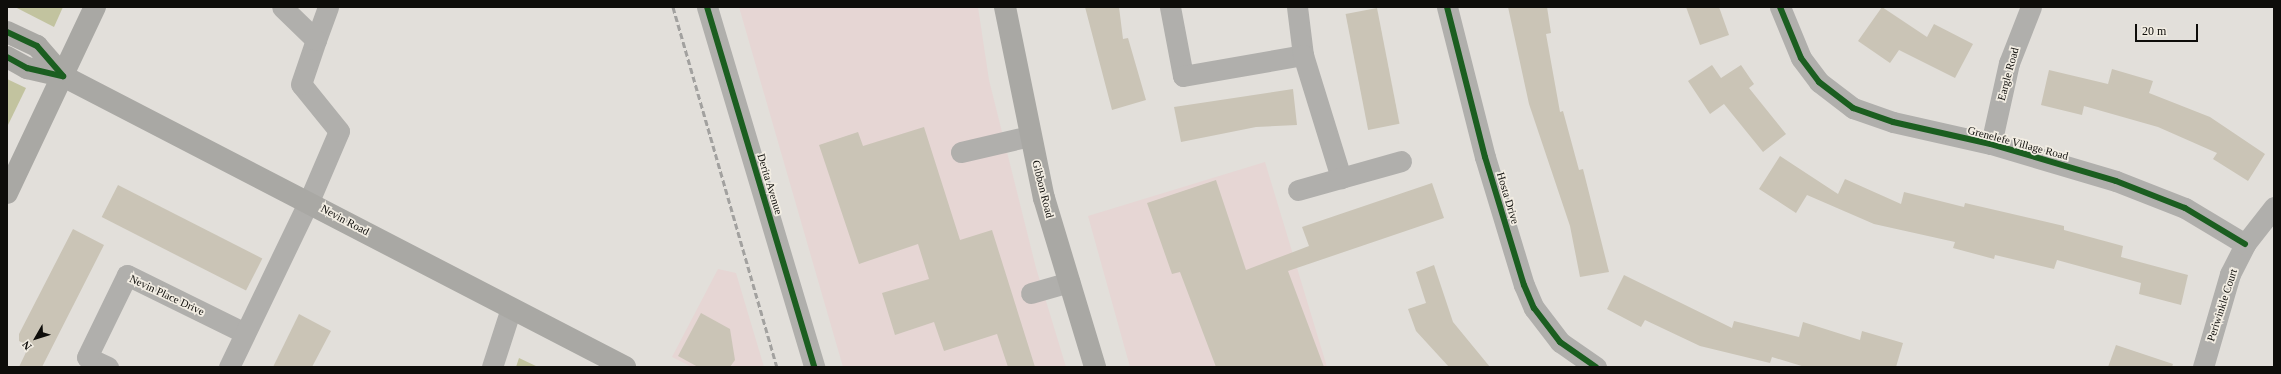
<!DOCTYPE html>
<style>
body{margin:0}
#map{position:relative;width:2281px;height:374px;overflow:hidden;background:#e2dfda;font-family:Georgia,serif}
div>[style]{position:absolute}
.commercial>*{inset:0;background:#e6d6d4}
.forest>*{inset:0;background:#c2c39f}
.building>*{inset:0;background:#cac4b6;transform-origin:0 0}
.minor>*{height:21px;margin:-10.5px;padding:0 10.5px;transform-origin:10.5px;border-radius:10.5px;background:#b0afac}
.major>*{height:22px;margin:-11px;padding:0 11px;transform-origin:11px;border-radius:11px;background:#a9a8a4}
.rail>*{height:3px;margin-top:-1.5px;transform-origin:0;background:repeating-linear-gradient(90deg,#a2a19f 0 6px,transparent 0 9px)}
.cycleway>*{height:6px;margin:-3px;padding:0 3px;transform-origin:3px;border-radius:3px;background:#1b5e20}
span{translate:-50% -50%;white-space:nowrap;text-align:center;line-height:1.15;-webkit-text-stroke:3.5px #f2ede3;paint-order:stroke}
.street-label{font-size:11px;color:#0e0d0a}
.frame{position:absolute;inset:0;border:8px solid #0e0d0a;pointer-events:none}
.north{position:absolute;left:16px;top:318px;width:40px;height:40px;-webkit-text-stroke:3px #f2ede3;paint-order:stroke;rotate:231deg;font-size:11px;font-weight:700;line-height:16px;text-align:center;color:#0e0d0a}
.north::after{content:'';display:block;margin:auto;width:14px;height:18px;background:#0e0d0a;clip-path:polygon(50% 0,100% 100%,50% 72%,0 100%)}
.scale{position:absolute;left:2135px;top:24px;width:63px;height:18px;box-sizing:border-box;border:2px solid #0e0d0a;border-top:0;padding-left:5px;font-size:12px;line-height:14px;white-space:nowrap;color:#0e0d0a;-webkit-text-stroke:3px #f2ede3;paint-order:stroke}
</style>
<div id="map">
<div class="commercial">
<div style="clip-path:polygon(739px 7px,978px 7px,989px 80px,1036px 268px,1066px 367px,843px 367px)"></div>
<div style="clip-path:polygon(1265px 162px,1327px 367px,1130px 367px,1088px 216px)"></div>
<div style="clip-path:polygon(718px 269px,736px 273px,764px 367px,692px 367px,672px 357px)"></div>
</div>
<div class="forest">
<div style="clip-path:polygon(15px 7px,63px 7px,54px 27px)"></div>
<div style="clip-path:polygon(7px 79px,26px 88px,7px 127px)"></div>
<div style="clip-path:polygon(519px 358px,538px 367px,516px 367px)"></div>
</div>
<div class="building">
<div style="clip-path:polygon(1085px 7px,1119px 7px,1123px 39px,1128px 38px,1146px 100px,1112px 110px)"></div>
<div style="clip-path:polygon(1508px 7px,1547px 7px,1551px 33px,1546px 34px,1560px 112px,1563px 111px,1579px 170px,1583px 169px,1609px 272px,1580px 277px,1570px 226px,1529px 104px)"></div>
<div style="clip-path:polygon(1686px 7px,1719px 7px,1729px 35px,1700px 45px)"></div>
<div style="clip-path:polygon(1882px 7px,1927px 37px,1934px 24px,1973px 44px,1955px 78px,1899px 50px,1890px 63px,1858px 41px)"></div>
<div style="left:1377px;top:8px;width:118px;height:32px;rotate:79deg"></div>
<div style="clip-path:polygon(1712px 65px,1721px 78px,1741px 65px,1754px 84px,1749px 88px,1786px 134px,1763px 152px,1724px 104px,1710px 114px,1688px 81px)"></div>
<div style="clip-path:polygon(2112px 69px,2153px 81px,2149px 93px,2210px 117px,2265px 154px,2248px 181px,2213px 159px,2217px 153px,2158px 127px,2084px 106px,2082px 115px,2041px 105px,2049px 70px,2108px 84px)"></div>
<div style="clip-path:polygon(1293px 89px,1297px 125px,1256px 127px,1181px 142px,1174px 107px)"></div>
<div style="clip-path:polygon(924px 127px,960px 240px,992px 230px,1035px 367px,1008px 367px,997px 334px,944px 351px,934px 322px,895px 335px,882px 293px,929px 279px,918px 244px,859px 264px,819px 145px,858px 132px,863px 146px)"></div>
<div style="clip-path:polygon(1780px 156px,1838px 194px,1845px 179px,1901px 204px,1904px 192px,1964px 207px,1965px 203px,2064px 226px,2064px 230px,2123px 246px,2121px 257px,2188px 275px,2181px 305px,2139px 294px,2141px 283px,2057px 260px,2054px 269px,1995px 255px,1994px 259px,1953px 248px,1955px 242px,1874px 224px,1807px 195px,1796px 213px,1759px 189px)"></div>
<div style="clip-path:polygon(1216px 180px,1246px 270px,1309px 246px,1302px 227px,1432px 183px,1444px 218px,1288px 271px,1324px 367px,1216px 367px,1180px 272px,1172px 274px,1147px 203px)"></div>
<div style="left:118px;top:185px;width:162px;height:36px;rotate:27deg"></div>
<div style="clip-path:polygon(73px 229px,104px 245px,42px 367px,19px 367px,29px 346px,19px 341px,19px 334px)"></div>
<div style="clip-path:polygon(1434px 265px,1453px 322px,1490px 367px,1449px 367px,1416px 331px,1408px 309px,1426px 303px,1416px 272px)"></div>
<div style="clip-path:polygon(1624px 275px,1732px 328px,1734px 321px,1799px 337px,1803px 322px,1860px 340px,1862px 331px,1903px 343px,1896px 367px,1805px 367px,1772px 357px,1770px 363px,1700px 346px,1645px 320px,1641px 327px,1607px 309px)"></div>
<div style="clip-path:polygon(701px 313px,730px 329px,735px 360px,730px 367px,698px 367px,678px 356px)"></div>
<div style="clip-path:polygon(299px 314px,331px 331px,312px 367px,273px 367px)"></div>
<div style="clip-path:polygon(2116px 345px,2173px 364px,2172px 367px,2108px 367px)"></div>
</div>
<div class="minor">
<div style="left:707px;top:7px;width:376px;rotate:73.4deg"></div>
<div style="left:1170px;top:7px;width:70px;rotate:79.3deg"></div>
<div style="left:1183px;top:76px;width:122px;rotate:-9.9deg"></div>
<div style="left:1303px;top:55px;width:48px;rotate:-97.1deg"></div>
<div style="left:1447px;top:7px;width:155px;rotate:75.8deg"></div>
<div style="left:1485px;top:157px;width:134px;rotate:73.1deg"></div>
<div style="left:1524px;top:285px;width:25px;rotate:67deg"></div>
<div style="left:1534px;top:308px;width:43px;rotate:52.6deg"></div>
<div style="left:1560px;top:342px;width:44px;rotate:34.8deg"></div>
<div style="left:1780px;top:7px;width:55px;rotate:67.6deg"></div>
<div style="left:1801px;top:58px;width:30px;rotate:53deg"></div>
<div style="left:1819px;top:82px;width:43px;rotate:37.4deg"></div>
<div style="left:1853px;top:108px;width:42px;rotate:19.3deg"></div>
<div style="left:1893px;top:122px;width:100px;rotate:12.7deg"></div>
<div style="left:1991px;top:144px;width:130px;rotate:16.5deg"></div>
<div style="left:2116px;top:181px;width:74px;rotate:21.4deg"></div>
<div style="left:2185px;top:208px;width:70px;rotate:31deg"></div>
<div style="left:316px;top:40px;width:35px;rotate:-70deg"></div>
<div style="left:1303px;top:55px;width:129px;rotate:72.8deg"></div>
<div style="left:1991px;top:144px;width:83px;rotate:-77.5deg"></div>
<div style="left:2009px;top:63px;width:60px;rotate:-68.6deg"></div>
<div style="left:961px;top:152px;width:71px;rotate:-13.1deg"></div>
<div style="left:1298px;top:190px;width:107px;rotate:-15.7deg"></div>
<div style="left:1031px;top:293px;width:40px;rotate:-16deg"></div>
<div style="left:108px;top:367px;width:23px;rotate:-155deg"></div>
<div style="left:87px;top:357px;width:91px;rotate:-64deg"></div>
<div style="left:127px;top:275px;width:131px;rotate:26.2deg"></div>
<div style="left:229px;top:367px;width:184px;rotate:-64.3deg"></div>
<div style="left:309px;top:201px;width:76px;rotate:-66.8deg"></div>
<div style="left:339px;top:131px;width:60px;rotate:-129deg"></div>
<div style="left:301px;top:84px;width:46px;rotate:-71.2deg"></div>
<div style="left:316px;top:40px;width:47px;rotate:-135.9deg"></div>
<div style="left:492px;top:367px;width:62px;rotate:-72.1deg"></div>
<div style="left:2203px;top:367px;width:97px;rotate:-73.8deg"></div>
<div style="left:2230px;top:274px;width:34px;rotate:-63deg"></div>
<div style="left:2245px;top:244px;width:47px;rotate:-51.9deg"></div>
</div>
<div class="major">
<div style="left:1005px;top:7px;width:195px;rotate:78.5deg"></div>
<div style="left:1044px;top:198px;width:177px;rotate:73.2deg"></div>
<div style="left:7px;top:32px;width:33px;rotate:25deg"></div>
<div style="left:37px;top:46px;width:40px;rotate:49deg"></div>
<div style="left:7px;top:57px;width:23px;rotate:29deg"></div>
<div style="left:27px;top:68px;width:37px;rotate:13deg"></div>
<div style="left:63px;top:76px;width:633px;rotate:27.37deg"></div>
<div style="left:7px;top:193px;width:206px;rotate:-64.7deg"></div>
</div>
<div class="rail">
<div style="left:673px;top:7px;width:375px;rotate:73.9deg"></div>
</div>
<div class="cycleway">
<div style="left:707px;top:7px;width:376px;rotate:73.4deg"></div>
<div style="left:1447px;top:7px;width:155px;rotate:75.8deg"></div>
<div style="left:1485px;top:157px;width:134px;rotate:73.1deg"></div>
<div style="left:1524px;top:285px;width:25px;rotate:67deg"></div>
<div style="left:1534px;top:308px;width:43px;rotate:52.6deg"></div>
<div style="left:1560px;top:342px;width:44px;rotate:34.8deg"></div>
<div style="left:1780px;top:7px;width:55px;rotate:67.6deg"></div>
<div style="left:1801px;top:58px;width:30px;rotate:53deg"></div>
<div style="left:1819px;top:82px;width:43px;rotate:37.4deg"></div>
<div style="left:1853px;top:108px;width:42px;rotate:19.3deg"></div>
<div style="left:1893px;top:122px;width:100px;rotate:12.7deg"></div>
<div style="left:1991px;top:144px;width:130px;rotate:16.5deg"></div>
<div style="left:2116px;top:181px;width:74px;rotate:21.4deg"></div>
<div style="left:2185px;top:208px;width:70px;rotate:31deg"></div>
<div style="left:7px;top:32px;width:33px;rotate:25deg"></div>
<div style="left:37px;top:46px;width:40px;rotate:49deg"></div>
<div style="left:7px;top:57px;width:23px;rotate:29deg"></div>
<div style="left:27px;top:68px;width:37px;rotate:13deg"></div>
</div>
<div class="street-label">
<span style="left:2008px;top:74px;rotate:-75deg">Eargle Road</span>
<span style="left:2018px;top:143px;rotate:15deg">Grenelefe Village Road</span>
<span style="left:770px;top:184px;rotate:73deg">Derita Avenue</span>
<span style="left:1043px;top:189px;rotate:76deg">Gibbon Road</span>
<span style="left:1508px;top:198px;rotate:73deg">Hosta Drive</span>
<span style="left:345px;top:220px;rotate:28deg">Nevin Road</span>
<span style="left:167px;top:295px;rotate:25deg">Nevin Place Drive</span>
<span style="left:2222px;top:305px;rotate:-72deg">Periwinkle Court</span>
</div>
<div class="frame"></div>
<div class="north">N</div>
<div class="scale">20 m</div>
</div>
